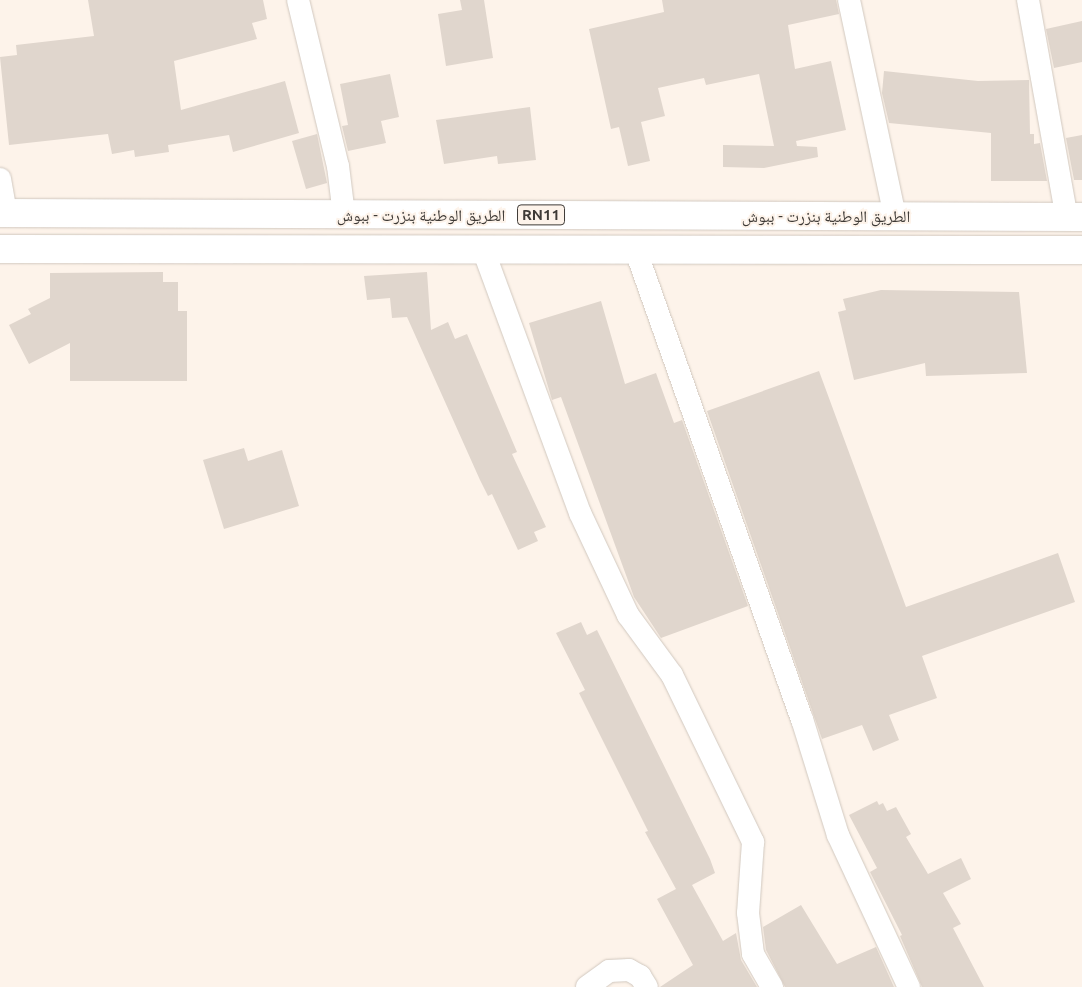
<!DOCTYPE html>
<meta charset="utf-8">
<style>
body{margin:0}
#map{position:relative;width:1082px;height:987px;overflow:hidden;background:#fdf3ea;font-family:Ubuntu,"Noto Naskh Arabic",sans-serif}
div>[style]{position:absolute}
.building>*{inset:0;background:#e0d6cd}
.roads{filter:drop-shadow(0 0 1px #d1c8bf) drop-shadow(0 0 1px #d1c8bf)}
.minor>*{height:22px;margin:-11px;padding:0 11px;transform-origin:11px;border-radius:11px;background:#fff}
.primary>*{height:28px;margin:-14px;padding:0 14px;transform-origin:14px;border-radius:14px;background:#fff}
span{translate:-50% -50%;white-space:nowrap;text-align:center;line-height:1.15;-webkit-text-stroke:4px #fdf3ea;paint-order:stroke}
.shield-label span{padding:1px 4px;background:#fdf3ea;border:1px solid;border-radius:4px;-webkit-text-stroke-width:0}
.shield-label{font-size:15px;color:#3e3a36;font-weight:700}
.street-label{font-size:16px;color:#3e3a36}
</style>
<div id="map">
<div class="building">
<div style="clip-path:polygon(88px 0,263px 0,267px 19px,252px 23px,257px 39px,174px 61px,181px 110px,285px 81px,299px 133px,233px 152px,229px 135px,168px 145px,169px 152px,135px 157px,134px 150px,112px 154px,108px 134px,9px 145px,0 57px,17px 55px,16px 45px,94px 36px)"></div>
<div style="clip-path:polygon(460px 0,484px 0,493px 58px,446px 66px,438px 14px,462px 10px)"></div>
<div style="clip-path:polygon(662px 0,836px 0,839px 14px,788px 25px,795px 69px,831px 61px,846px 130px,796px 141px,797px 146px,817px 147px,818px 157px,764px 168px,723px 167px,723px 145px,774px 146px,759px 74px,706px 85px,704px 78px,658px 88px,665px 116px,641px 122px,650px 161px,628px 166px,619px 127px,611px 129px,589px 29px,664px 12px)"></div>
<div style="clip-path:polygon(1082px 21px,1082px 62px,1054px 68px,1046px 29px)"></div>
<div style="clip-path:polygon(884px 71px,978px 81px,1029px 80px,1030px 134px,1034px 134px,1034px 144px,1040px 143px,1047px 181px,991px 181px,991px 133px,889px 123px,882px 93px)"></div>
<div style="clip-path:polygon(390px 74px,399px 117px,381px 121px,386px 143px,348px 151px,342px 126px,348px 125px,340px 84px)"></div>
<div style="clip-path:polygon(530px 107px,536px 160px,498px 164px,497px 156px,444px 164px,436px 120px)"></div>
<div style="clip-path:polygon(317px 134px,327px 183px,306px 189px,292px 141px)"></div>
<div style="clip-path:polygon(1082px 135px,1082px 180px,1074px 180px,1066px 138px)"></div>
<div style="clip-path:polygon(163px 272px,163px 282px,178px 282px,178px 311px,187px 311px,187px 381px,70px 381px,70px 343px,29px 364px,9px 325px,31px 314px,28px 309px,50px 298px,50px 273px)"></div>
<div style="clip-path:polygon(427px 272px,431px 330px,448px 322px,455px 339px,467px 334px,517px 452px,512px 454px,546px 527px,534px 532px,538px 541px,518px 550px,492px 494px,488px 496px,480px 480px,407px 317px,392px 318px,390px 298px,367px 300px,364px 276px)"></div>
<div style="clip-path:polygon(881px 290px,1019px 292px,1027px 373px,926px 376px,925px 363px,854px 380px,838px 312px,846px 310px,843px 299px)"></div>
<div style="clip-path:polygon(601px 301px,625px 384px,656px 373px,674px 423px,682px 420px,748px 606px,661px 638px,634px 597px,561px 397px,552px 400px,529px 323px)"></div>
<div style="clip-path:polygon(819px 371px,906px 607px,1058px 553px,1075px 602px,922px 656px,937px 698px,889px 715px,899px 740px,873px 751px,862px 725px,822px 739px,707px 411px)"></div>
<div style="clip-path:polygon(244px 448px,248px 461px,282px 450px,299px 506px,224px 529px,203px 460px)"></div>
<div style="clip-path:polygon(581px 622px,587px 635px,597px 630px,710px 859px,715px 873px,692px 885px,723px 941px,736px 933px,741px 960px,757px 987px,660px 987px,693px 965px,657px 899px,676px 889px,645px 832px,648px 831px,579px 693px,585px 690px,556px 633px)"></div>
<div style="clip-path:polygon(877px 801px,879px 805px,883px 803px,887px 811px,896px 807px,911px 834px,906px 837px,928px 874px,961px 858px,971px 879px,943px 893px,961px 924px,953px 928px,984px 987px,922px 987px,900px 936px,902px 935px,870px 872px,877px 868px,849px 815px)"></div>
<div style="clip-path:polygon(801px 905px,837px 964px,876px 947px,894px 987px,785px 987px,766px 950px,763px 927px)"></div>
</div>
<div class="roads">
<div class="minor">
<div style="left:298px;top:0;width:171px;rotate:76.5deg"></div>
<div style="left:338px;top:166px;width:49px;rotate:83deg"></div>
<div style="left:849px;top:0;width:222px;rotate:78deg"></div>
<div style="left:1028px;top:0;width:221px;rotate:79.9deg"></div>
<div style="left:0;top:179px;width:35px;rotate:80deg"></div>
<div style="left:636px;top:251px;width:497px;rotate:70.5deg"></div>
<div style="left:802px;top:719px;width:121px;rotate:72.8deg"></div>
<div style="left:838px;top:835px;width:168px;rotate:65deg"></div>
<div style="left:484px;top:252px;width:278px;rotate:69.8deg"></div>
<div style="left:580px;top:513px;width:113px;rotate:64.8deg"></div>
<div style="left:628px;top:615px;width:74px;rotate:53.7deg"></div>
<div style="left:672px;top:675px;width:186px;rotate:64.1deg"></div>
<div style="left:753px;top:842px;width:71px;rotate:94deg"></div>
<div style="left:748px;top:913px;width:41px;rotate:83deg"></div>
<div style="left:753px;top:954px;width:38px;rotate:60deg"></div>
<div style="left:587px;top:987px;width:27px;rotate:-36deg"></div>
<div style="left:609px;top:971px;width:20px;rotate:-3deg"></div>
<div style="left:629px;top:970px;width:13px;rotate:29deg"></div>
<div style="left:640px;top:976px;width:13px;rotate:58deg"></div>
</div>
<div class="primary">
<div style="left:0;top:213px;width:1082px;rotate:0.21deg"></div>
<div style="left:0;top:249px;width:1082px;rotate:0.05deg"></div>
</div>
</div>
<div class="shield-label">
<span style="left:541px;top:215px">RN11</span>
</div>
<div class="street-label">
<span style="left:421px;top:215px">الطريق الوطنية بنزرت - ببوش</span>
<span style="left:826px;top:216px">الطريق الوطنية بنزرت - ببوش</span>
</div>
</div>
